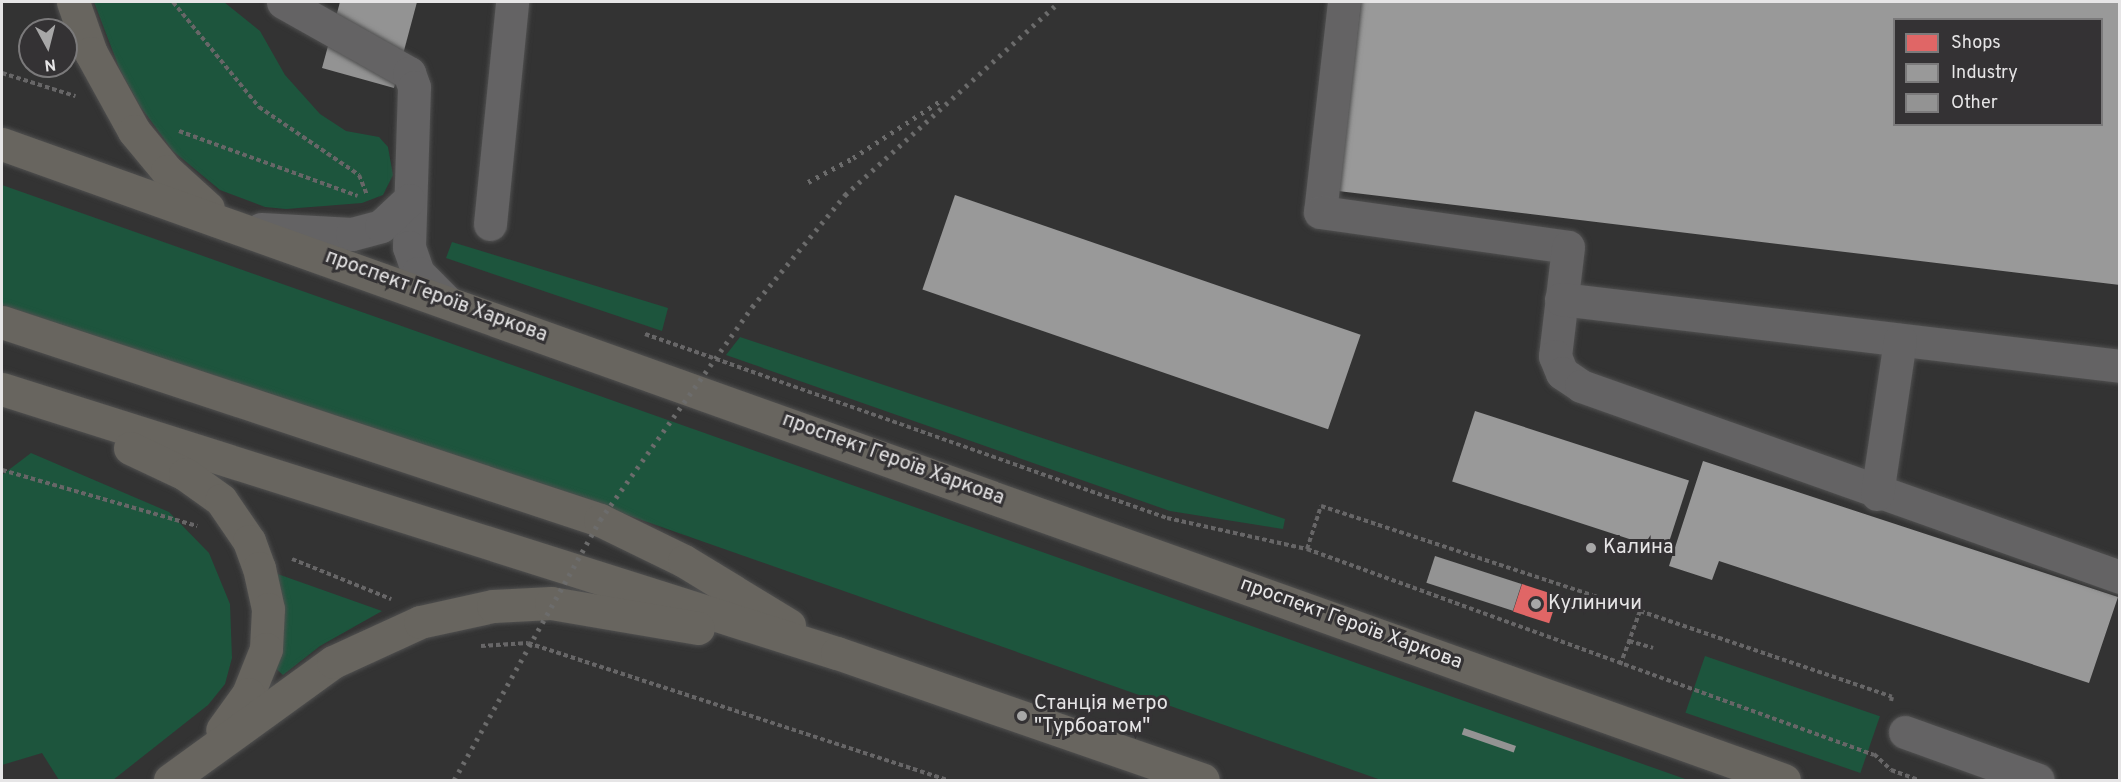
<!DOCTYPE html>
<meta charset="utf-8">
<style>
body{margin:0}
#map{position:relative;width:2121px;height:782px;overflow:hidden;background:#333;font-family:Overpass,sans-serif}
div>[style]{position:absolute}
.green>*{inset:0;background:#1d553d;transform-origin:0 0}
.shops>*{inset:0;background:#e06666;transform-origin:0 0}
.industry>*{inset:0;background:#999;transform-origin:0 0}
.building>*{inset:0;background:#939393;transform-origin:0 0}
.path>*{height:4px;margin-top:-2px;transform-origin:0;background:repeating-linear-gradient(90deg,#676667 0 4.5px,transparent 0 7.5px)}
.roads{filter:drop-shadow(0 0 2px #505050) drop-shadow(0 0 2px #505050)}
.minor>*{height:33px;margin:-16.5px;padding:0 16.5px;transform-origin:16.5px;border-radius:16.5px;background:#646364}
.major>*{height:33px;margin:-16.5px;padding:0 16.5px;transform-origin:16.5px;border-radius:16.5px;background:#68655f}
.rail>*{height:4.5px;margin-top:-2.25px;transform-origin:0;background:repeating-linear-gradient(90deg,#6c6c6c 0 3px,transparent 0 9px)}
.dots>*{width:16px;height:16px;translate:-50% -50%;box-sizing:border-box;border:3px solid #343234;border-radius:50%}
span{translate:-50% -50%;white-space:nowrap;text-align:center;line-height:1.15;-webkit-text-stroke:6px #343234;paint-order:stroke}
.street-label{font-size:20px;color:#e6e5e6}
.poi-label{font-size:20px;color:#e6e5e6}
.left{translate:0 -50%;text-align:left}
.frame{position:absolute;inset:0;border:3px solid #e6e5e6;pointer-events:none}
.legend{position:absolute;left:1893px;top:18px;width:210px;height:108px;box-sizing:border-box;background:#343234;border:2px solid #7b7a7b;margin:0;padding:8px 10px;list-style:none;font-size:18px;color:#e6e5e6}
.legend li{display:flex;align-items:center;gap:12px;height:30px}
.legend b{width:30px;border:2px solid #7b7a7b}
.north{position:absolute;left:18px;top:18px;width:60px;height:60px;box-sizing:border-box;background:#343234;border:2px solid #7b7a7b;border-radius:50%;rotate:173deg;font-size:16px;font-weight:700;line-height:24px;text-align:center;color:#e6e5e6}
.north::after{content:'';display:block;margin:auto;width:21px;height:27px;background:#a7a7a7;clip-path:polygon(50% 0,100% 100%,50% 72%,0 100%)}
</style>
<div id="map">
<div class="green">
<div style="clip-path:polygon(94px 2px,224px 2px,260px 31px,285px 75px,320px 114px,346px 131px,379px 137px,388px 147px,393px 175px,383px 195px,362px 203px,286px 209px,265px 207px,220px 190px,173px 151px,140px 106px,120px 70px)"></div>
<div style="clip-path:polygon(2px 185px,1688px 780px,1381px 780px,616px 511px,2px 305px)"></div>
<div style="clip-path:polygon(452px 242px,668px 308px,662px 331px,446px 258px)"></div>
<div style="clip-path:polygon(740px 337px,1285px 519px,1283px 529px,1170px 511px,726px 355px)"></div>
<div style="clip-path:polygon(31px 453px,169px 512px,209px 553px,230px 604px,232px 658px,225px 684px,208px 705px,113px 780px,59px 780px,42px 753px,2px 765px,2px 475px)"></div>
<div style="clip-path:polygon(272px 572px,382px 611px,320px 646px,283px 675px,273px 666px)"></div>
<div style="left:1705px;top:656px;width:185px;height:60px;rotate:19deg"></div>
</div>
<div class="shops">
<div style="left:1522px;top:584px;width:38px;height:29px;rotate:18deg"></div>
</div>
<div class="industry">
<div style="clip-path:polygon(evenodd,1361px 2px,2120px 2px,2120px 285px,1338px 191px,1361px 2px,1894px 20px,2102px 20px,2102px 124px,1894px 124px,1894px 20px)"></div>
<div style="left:955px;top:195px;width:429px;height:100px;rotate:19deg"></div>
<div style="left:1475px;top:411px;width:225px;height:74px;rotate:18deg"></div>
<div style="clip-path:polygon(1703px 461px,2118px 597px,2089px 683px,1719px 561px,1712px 580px,1669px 566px)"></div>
</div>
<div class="building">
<div style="clip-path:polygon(340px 2px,417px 2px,394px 88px,322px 68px)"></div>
<div style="left:1435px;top:556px;width:91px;height:28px;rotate:18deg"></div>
<div style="left:1464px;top:728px;width:55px;height:7px;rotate:19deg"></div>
</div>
<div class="path">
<div style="left:173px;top:2px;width:136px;rotate:50.7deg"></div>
<div style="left:259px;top:107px;width:121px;rotate:34.2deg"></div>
<div style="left:359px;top:175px;width:22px;rotate:68deg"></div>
<div style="left:2px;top:73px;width:77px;rotate:17.5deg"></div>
<div style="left:179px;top:131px;width:190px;rotate:20deg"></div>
<div style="left:645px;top:334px;width:553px;rotate:19.42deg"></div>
<div style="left:1167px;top:518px;width:143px;rotate:12.5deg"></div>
<div style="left:1307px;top:549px;width:603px;rotate:19.97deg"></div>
<div style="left:2px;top:470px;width:203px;rotate:16deg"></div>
<div style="left:1307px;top:549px;width:45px;rotate:-72deg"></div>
<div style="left:1321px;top:506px;width:336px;rotate:18.2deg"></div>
<div style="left:1640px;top:611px;width:266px;rotate:18.8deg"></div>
<div style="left:1892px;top:697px;width:4px;rotate:104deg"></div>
<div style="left:292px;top:559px;width:107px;rotate:22deg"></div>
<div style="left:1640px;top:611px;width:32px;rotate:110deg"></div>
<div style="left:1629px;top:641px;width:25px;rotate:16deg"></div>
<div style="left:481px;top:646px;width:47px;rotate:-3.7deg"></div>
<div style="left:528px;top:643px;width:441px;rotate:18.1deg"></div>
<div style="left:1620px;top:665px;width:26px;rotate:-69deg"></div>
<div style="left:1874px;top:754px;width:23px;rotate:43deg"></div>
<div style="left:1891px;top:770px;width:29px;rotate:20deg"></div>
</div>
<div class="roads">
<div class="minor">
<div style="left:283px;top:2px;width:145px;rotate:29.4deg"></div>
<div style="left:409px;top:73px;width:15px;rotate:70deg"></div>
<div style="left:414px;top:87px;width:160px;rotate:91.8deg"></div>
<div style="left:409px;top:247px;width:28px;rotate:71deg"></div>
<div style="left:418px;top:273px;width:41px;rotate:45deg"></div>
<div style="left:1344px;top:2px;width:211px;rotate:96.5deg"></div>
<div style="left:1320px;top:212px;width:250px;rotate:8deg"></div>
<div style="left:1568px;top:247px;width:110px;rotate:96.8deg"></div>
<div style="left:1555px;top:356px;width:18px;rotate:68deg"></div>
<div style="left:1562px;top:373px;width:23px;rotate:34deg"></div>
<div style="left:1581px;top:386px;width:572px;rotate:19.51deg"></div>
<div style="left:490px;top:224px;width:223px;rotate:-84.3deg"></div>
<div style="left:261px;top:229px;width:91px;rotate:3.1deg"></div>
<div style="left:352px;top:234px;width:30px;rotate:-15deg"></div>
<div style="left:381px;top:226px;width:38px;rotate:-43deg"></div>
<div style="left:1561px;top:299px;width:563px;rotate:6.83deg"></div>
<div style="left:1877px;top:494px;width:156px;rotate:-81.5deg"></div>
<div style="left:1905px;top:732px;width:141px;rotate:19.8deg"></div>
</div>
<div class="major">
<div style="left:73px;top:2px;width:54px;rotate:70.6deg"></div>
<div style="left:91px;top:53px;width:89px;rotate:61.1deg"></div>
<div style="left:134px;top:131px;width:52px;rotate:50.5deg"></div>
<div style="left:167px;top:171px;width:55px;rotate:42.1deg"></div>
<div style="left:2px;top:144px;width:1892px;rotate:19.64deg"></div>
<div style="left:2px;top:322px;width:630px;rotate:18.32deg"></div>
<div style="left:600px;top:520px;width:93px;rotate:26deg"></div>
<div style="left:684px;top:561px;width:123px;rotate:31.4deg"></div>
<div style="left:2px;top:389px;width:876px;rotate:17.55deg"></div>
<div style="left:837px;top:653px;width:387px;rotate:19.1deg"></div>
<div style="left:130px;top:448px;width:61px;rotate:25.3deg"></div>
<div style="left:185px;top:474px;width:44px;rotate:35.8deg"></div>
<div style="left:221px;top:500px;width:50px;rotate:55.7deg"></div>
<div style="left:249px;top:541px;width:29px;rotate:70deg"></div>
<div style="left:259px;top:568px;width:42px;rotate:77.6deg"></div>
<div style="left:268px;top:609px;width:40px;rotate:92.9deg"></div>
<div style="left:266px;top:649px;width:48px;rotate:111.8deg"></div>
<div style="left:248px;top:694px;width:44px;rotate:125.8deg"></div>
<div style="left:170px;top:780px;width:201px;rotate:-35.9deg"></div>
<div style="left:333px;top:662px;width:96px;rotate:-24.7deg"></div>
<div style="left:420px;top:622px;width:75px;rotate:-12.4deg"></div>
<div style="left:493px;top:606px;width:58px;rotate:-3deg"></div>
<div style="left:551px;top:603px;width:149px;rotate:9.7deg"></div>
</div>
</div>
<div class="rail">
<div style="left:808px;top:182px;width:51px;rotate:-28.1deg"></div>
<div style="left:853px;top:158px;width:104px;rotate:-33.2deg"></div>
<div style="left:454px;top:780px;width:298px;rotate:-60.7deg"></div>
<div style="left:600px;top:520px;width:262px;rotate:-54.5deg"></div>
<div style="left:752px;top:307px;width:146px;rotate:-50.3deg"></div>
<div style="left:845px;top:195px;width:288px;rotate:-42deg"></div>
</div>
<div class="dots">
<div style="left:1591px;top:548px;background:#a7a7a7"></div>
<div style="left:1536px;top:604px;background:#a7a7a7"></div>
<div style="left:1022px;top:716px;background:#a7a7a7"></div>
</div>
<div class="street-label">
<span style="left:436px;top:297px;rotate:20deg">проспект Героїв Харкова</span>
<span style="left:893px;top:460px;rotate:20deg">проспект Героїв Харкова</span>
<span style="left:1351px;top:624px;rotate:20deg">проспект Героїв Харкова</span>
</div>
<div class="poi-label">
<span class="left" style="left:1603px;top:548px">Калина</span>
<span class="left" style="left:1548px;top:604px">Кулиничи</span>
<span class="left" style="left:1034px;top:716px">Станція метро<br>"Турбоатом"</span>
</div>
<div class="frame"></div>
<ul class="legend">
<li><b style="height:16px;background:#e06666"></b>Shops</li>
<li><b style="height:16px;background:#999"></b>Industry</li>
<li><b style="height:16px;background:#939393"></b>Other</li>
</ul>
<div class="north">N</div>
</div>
